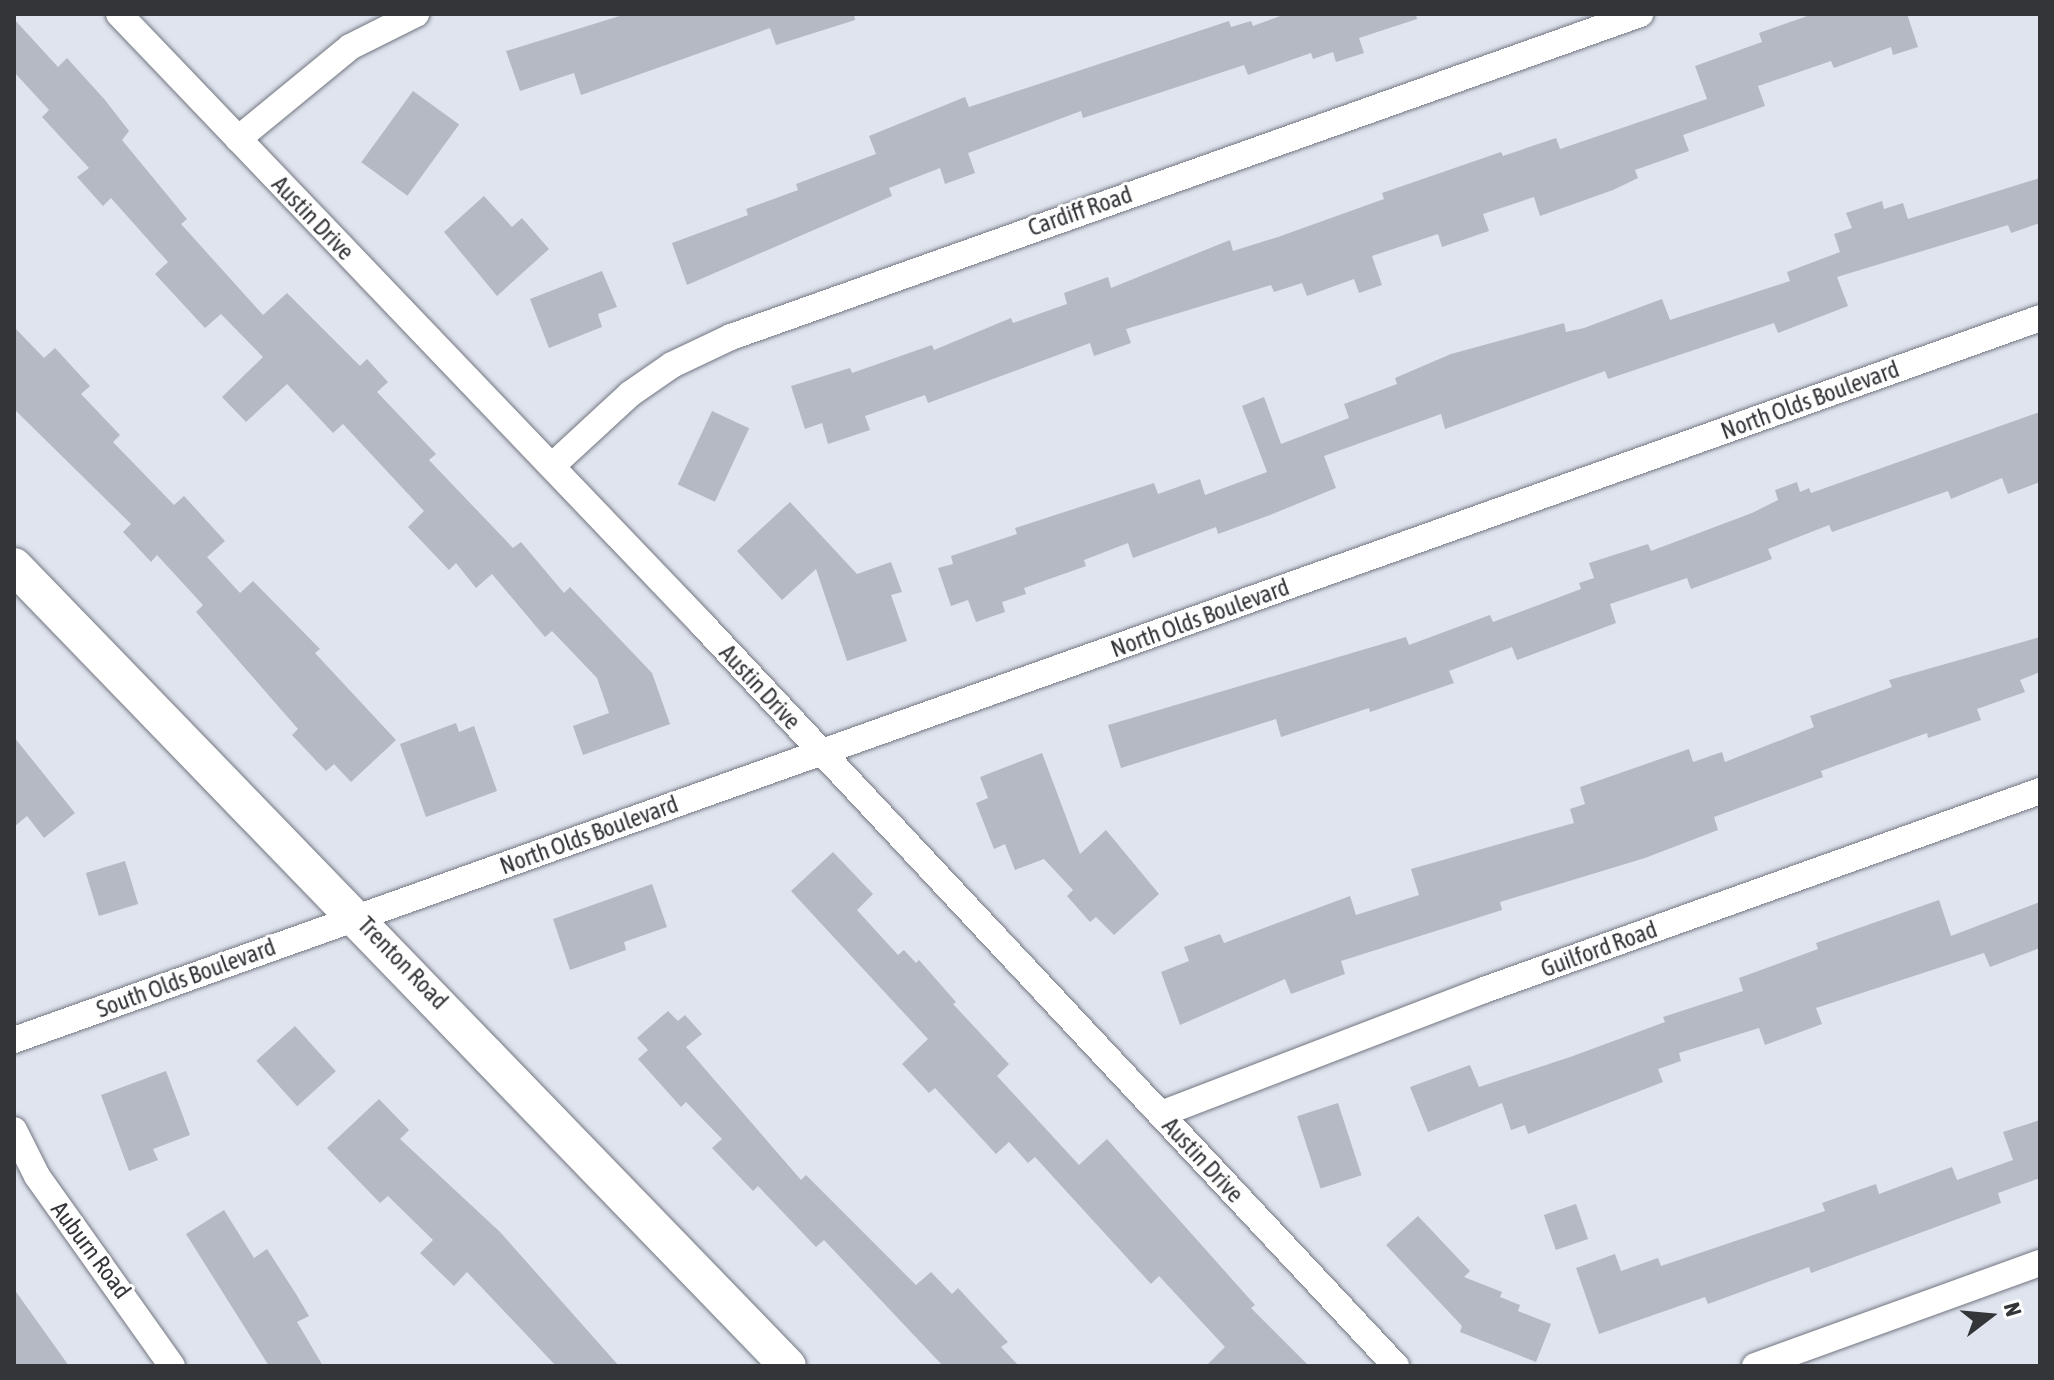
<!DOCTYPE html>
<style>
body{margin:0}
#map{position:relative;width:2054px;height:1380px;overflow:hidden;background:#dfe4ee;font-family:"Asap Condensed",sans-serif}
div>[style]{position:absolute}
.building>*{inset:0;background:#b4b9c3;transform-origin:0 0}
.roads{filter:drop-shadow(0 0 2px #727680) drop-shadow(0 0 2px #727680)}
.street>*{height:26px;margin:-13px;padding:0 13px;transform-origin:13px;border-radius:13px;background:#fff}
.secondary>*{height:36px;margin:-18px;padding:0 18px;transform-origin:18px;border-radius:18px;background:#fff}
span{translate:-50% -50%;white-space:nowrap;text-align:center;line-height:1.15;-webkit-text-stroke:6px #fff;paint-order:stroke}
.street-label{font-size:24px;color:#333539}
.frame{position:absolute;inset:0;border:16px solid #333539;pointer-events:none}
.north{position:absolute;left:1950px;top:1276px;width:80px;height:80px;-webkit-text-stroke:6px #fff;paint-order:stroke;rotate:74deg;font-size:22px;font-weight:700;line-height:32px;text-align:center;color:#333539}
.north::after{content:'';display:block;margin:auto;width:28px;height:36px;background:#333539;clip-path:polygon(50% 0,100% 100%,50% 72%,0 100%)}
</style>
<div id="map">
<div class="building">
<div style="clip-path:polygon(626px 14px,854px 14px,855px 20px,776px 45px,770px 28px,581px 95px,574px 73px,520px 91px,506px 51px)"></div>
<div style="clip-path:polygon(1286px 14px,1416px 14px,1417px 19px,1359px 38px,1364px 53px,1336px 62px,1333px 52px,1313px 59px,1311px 53px,1248px 75px,1244px 65px,1083px 118px,1081px 111px,968px 153px,975px 173px,945px 184px,940px 168px,889px 188px,892px 196px,687px 285px,672px 243px,748px 215px,746px 209px,798px 190px,796px 184px,876px 154px,869px 136px,965px 97px,969px 107px,1229px 21px,1231px 27px,1251px 21px,1253px 26px)"></div>
<div style="clip-path:polygon(1813px 14px,1907px 14px,1918px 47px,1893px 55px,1891px 47px,1834px 68px,1831px 61px,1758px 86px,1765px 106px,1683px 135px,1689px 151px,1635px 170px,1638px 178px,1613px 190px,1540px 216px,1534px 197px,1483px 214px,1489px 231px,1442px 247px,1438px 234px,1372px 256px,1382px 285px,1359px 293px,1354px 279px,1307px 296px,1302px 283px,1274px 292px,1271px 285px,1126px 329px,1131px 343px,1094px 356px,1090px 343px,928px 403px,925px 395px,865px 416px,870px 430px,828px 444px,822px 423px,805px 429px,791px 386px,850px 368px,852px 373px,932px 345px,934px 350px,1011px 318px,1013px 323px,1067px 304px,1064px 293px,1108px 277px,1111px 288px,1230px 240px,1233px 251px,1278px 237px,1384px 199px,1382px 193px,1501px 152px,1503px 156px,1556px 138px,1560px 149px,1707px 99px,1695px 66px,1762px 42px,1759px 33px)"></div>
<div style="clip-path:polygon(14px 19px,58px 67px,67px 58px,105px 100px,129px 131px,122px 140px,187px 219px,181px 224px,263px 315px,287px 293px,360px 366px,367px 359px,388px 382px,377px 392px,436px 454px,429px 460px,513px 548px,521px 542px,564px 593px,570px 587px,652px 673px,670px 724px,583px 755px,573px 726px,609px 713px,597px 678px,552px 631px,545px 637px,492px 574px,476px 588px,456px 563px,449px 570px,408px 527px,424px 511px,343px 424px,333px 433px,287px 384px,246px 422px,222px 397px,263px 357px,221px 314px,205px 328px,155px 274px,168px 262px,111px 198px,103px 206px,77px 177px,89px 168px,42px 117px,49px 110px,14px 72px)"></div>
<div style="left:413px;top:91px;width:57px;height:88px;rotate:36deg"></div>
<div style="clip-path:polygon(2040px 178px,2040px 223px,2011px 233px,2008px 225px,1837px 277px,1848px 306px,1778px 333px,1774px 323px,1608px 379px,1605px 371px,1445px 429px,1441px 414px,1324px 456px,1336px 488px,1270px 515px,1218px 534px,1216px 527px,1133px 558px,1128px 543px,1084px 560px,1086px 566px,1024px 588px,1026px 594px,1002px 602px,1005px 612px,976px 622px,968px 600px,951px 606px,938px 568px,953px 564px,951px 556px,1017px 534px,1015px 528px,1154px 483px,1158px 494px,1200px 479px,1205px 495px,1267px 472px,1242px 406px,1264px 397px,1281px 444px,1349px 418px,1344px 404px,1397px 384px,1395px 378px,1451px 354px,1564px 323px,1566px 332px,1584px 328px,1662px 299px,1670px 320px,1790px 281px,1787px 272px,1840px 252px,1834px 234px,1852px 228px,1846px 213px,1882px 201px,1884px 209px,1903px 203px,1908px 219px)"></div>
<div style="clip-path:polygon(484px 196px,512px 227px,522px 218px,549px 249px,497px 296px,444px 232px)"></div>
<div style="clip-path:polygon(602px 271px,617px 307px,598px 314px,602px 327px,549px 348px,530px 299px)"></div>
<div style="clip-path:polygon(14px 327px,44px 358px,55px 348px,90px 386px,81px 394px,120px 435px,113px 442px,174px 505px,184px 496px,225px 541px,207px 557px,240px 593px,253px 581px,320px 649px,315px 653px,396px 740px,351px 782px,334px 764px,326px 771px,292px 735px,298px 729px,196px 612px,203px 605px,157px 555px,151px 562px,123px 532px,131px 524px,14px 409px)"></div>
<div style="left:712px;top:411px;width:41px;height:81px;rotate:25deg"></div>
<div style="clip-path:polygon(2040px 412px,2040px 482px,2008px 494px,2002px 478px,1951px 499px,1948px 491px,1832px 532px,1829px 525px,1768px 549px,1772px 559px,1691px 589px,1687px 578px,1610px 604px,1616px 623px,1517px 660px,1512px 647px,1449px 671px,1454px 683px,1370px 712px,1369px 708px,1281px 737px,1276px 719px,1121px 768px,1108px 725px,1406px 637px,1409px 645px,1490px 615px,1493px 622px,1581px 589px,1579px 583px,1594px 578px,1589px 563px,1648px 544px,1651px 551px,1752px 513px,1778px 500px,1775px 490px,1797px 482px,1800px 492px,1809px 488px,1811px 493px)"></div>
<div style="clip-path:polygon(790px 502px,857px 574px,891px 562px,902px 592px,891px 595px,907px 641px,847px 661px,816px 569px,782px 600px,737px 551px)"></div>
<div style="clip-path:polygon(2040px 637px,2040px 672px,2020px 680px,2025px 692px,1977px 709px,1981px 720px,1928px 738px,1927px 733px,1821px 771px,1823px 777px,1714px 817px,1718px 830px,1645px 858px,1500px 902px,1502px 910px,1341px 961px,1345px 974px,1291px 994px,1285px 979px,1180px 1025px,1161px 972px,1189px 961px,1184px 947px,1220px 934px,1224px 943px,1350px 896px,1356px 915px,1419px 895px,1411px 869px,1574px 823px,1570px 809px,1585px 804px,1580px 787px,1689px 749px,1693px 762px,1722px 752px,1725px 762px,1814px 727px,1810px 716px,1892px 687px,1889px 680px)"></div>
<div style="clip-path:polygon(456px 723px,459px 732px,474px 726px,497px 791px,426px 817px,400px 744px)"></div>
<div style="clip-path:polygon(14px 737px,75px 813px,44px 838px,27px 816px,14px 827px)"></div>
<div style="clip-path:polygon(1042px 753px,1080px 854px,1106px 830px,1159px 894px,1114px 935px,1096px 917px,1090px 922px,1067px 896px,1073px 890px,1044px 859px,1015px 870px,1005px 844px,994px 849px,976px 803px,988px 798px,980px 777px)"></div>
<div style="clip-path:polygon(833px 852px,873px 894px,857px 910px,898px 955px,904px 950px,916px 963px,919px 960px,956px 1002px,953px 1004px,1009px 1064px,997px 1076px,1079px 1165px,1107px 1139px,1255px 1305px,1251px 1308px,1309px 1366px,1206px 1366px,1225px 1347px,1159px 1276px,1151px 1284px,1035px 1157px,1028px 1163px,1009px 1142px,996px 1154px,935px 1088px,929px 1093px,902px 1064px,928px 1039px,791px 891px)"></div>
<div style="left:125px;top:861px;width:45px;height:41px;rotate:73deg"></div>
<div style="clip-path:polygon(652px 884px,667px 927px,624px 942px,626px 950px,570px 970px,553px 919px)"></div>
<div style="clip-path:polygon(1939px 900px,1951px 936px,2040px 902px,2040px 948px,1990px 967px,1984px 953px,1816px 1008px,1822px 1024px,1765px 1045px,1759px 1028px,1679px 1053px,1681px 1061px,1658px 1069px,1663px 1082px,1528px 1134px,1525px 1125px,1511px 1130px,1502px 1103px,1428px 1132px,1410px 1087px,1470px 1065px,1479px 1087px,1573px 1056px,1665px 1022px,1663px 1017px,1743px 991px,1739px 978px,1818px 949px,1816px 943px)"></div>
<div style="clip-path:polygon(668px 1011px,678px 1021px,685px 1015px,702px 1034px,686px 1047px,801px 1180px,806px 1175px,916px 1285px,931px 1272px,952px 1294px,958px 1288px,1008px 1342px,1001px 1347px,1019px 1366px,943px 1366px,824px 1240px,816px 1247px,758px 1186px,753px 1191px,712px 1148px,722px 1139px,686px 1102px,681px 1107px,638px 1059px,648px 1050px,637px 1038px)"></div>
<div style="left:295px;top:1026px;width:61px;height:52px;rotate:48deg"></div>
<div style="clip-path:polygon(166px 1071px,190px 1135px,153px 1149px,158px 1160px,129px 1171px,101px 1095px)"></div>
<div style="clip-path:polygon(379px 1099px,409px 1130px,400px 1139px,500px 1232px,619px 1366px,556px 1366px,467px 1272px,454px 1286px,420px 1253px,433px 1240px,388px 1196px,380px 1203px,327px 1148px)"></div>
<div style="left:1338px;top:1103px;width:76px;height:43px;rotate:72deg"></div>
<div style="clip-path:polygon(2040px 1120px,2040px 1178px,1998px 1193px,2001px 1203px,1811px 1273px,1809px 1267px,1708px 1304px,1705px 1297px,1599px 1334px,1576px 1268px,1615px 1254px,1621px 1271px,1658px 1258px,1661px 1266px,1825px 1211px,1822px 1203px,1876px 1184px,1879px 1194px,1952px 1167px,1957px 1180px,2013px 1160px,2003px 1132px)"></div>
<div style="left:1576px;top:1204px;width:37px;height:34px;rotate:71deg"></div>
<div style="clip-path:polygon(224px 1210px,254px 1258px,267px 1249px,296px 1294px,309px 1316px,297px 1322px,323px 1366px,269px 1366px,186px 1234px)"></div>
<div style="clip-path:polygon(1418px 1216px,1470px 1271px,1464px 1277px,1502px 1292px,1500px 1297px,1520px 1305px,1518px 1311px,1551px 1324px,1536px 1362px,1460px 1332px,1462px 1326px,1386px 1245px)"></div>
<div style="clip-path:polygon(14px 1289px,69px 1366px,14px 1366px)"></div>
</div>
<div class="roads">
<div class="street">
<div style="left:119px;top:14px;width:845px;rotate:46.29deg"></div>
<div style="left:703px;top:625px;width:1015px;rotate:46.92deg"></div>
<div style="left:238px;top:139px;width:145px;rotate:-39.4deg"></div>
<div style="left:350px;top:47px;width:74px;rotate:-26.6deg"></div>
<div style="left:552px;top:466px;width:106px;rotate:-42.7deg"></div>
<div style="left:630px;top:394px;width:51px;rotate:-34.6deg"></div>
<div style="left:672px;top:365px;width:65px;rotate:-25.4deg"></div>
<div style="left:731px;top:337px;width:965px;rotate:-19.56deg"></div>
<div style="left:14px;top:1040px;width:2151px;rotate:-19.61deg"></div>
<div style="left:1161px;top:1114px;width:346px;rotate:-21deg"></div>
<div style="left:1484px;top:990px;width:591px;rotate:-19.69deg"></div>
<div style="left:14px;top:1130px;width:51px;rotate:63.4deg"></div>
<div style="left:37px;top:1176px;width:233px;rotate:54.6deg"></div>
<div style="left:1755px;top:1366px;width:303px;rotate:-19.9deg"></div>
</div>
<div class="secondary">
<div style="left:14px;top:566px;width:1113px;rotate:45.95deg"></div>
</div>
</div>
<div class="street-label">
<span style="left:1080px;top:211px;rotate:-19deg">Cardiff Road</span>
<span style="left:313px;top:218px;rotate:46deg">Austin Drive</span>
<span style="left:1810px;top:400px;rotate:-20deg">North Olds Boulevard</span>
<span style="left:1200px;top:618px;rotate:-20deg">North Olds Boulevard</span>
<span style="left:760px;top:687px;rotate:47deg">Austin Drive</span>
<span style="left:589px;top:835px;rotate:-20deg">North Olds Boulevard</span>
<span style="left:1599px;top:949px;rotate:-20deg">Guilford Road</span>
<span style="left:403px;top:963px;rotate:46deg">Trenton Road</span>
<span style="left:186px;top:978px;rotate:-20deg">South Olds Boulevard</span>
<span style="left:1203px;top:1160px;rotate:47deg">Austin Drive</span>
<span style="left:91px;top:1250px;rotate:53deg">Auburn Road</span>
</div>
<div class="frame"></div>
<div class="north">N</div>
</div>
